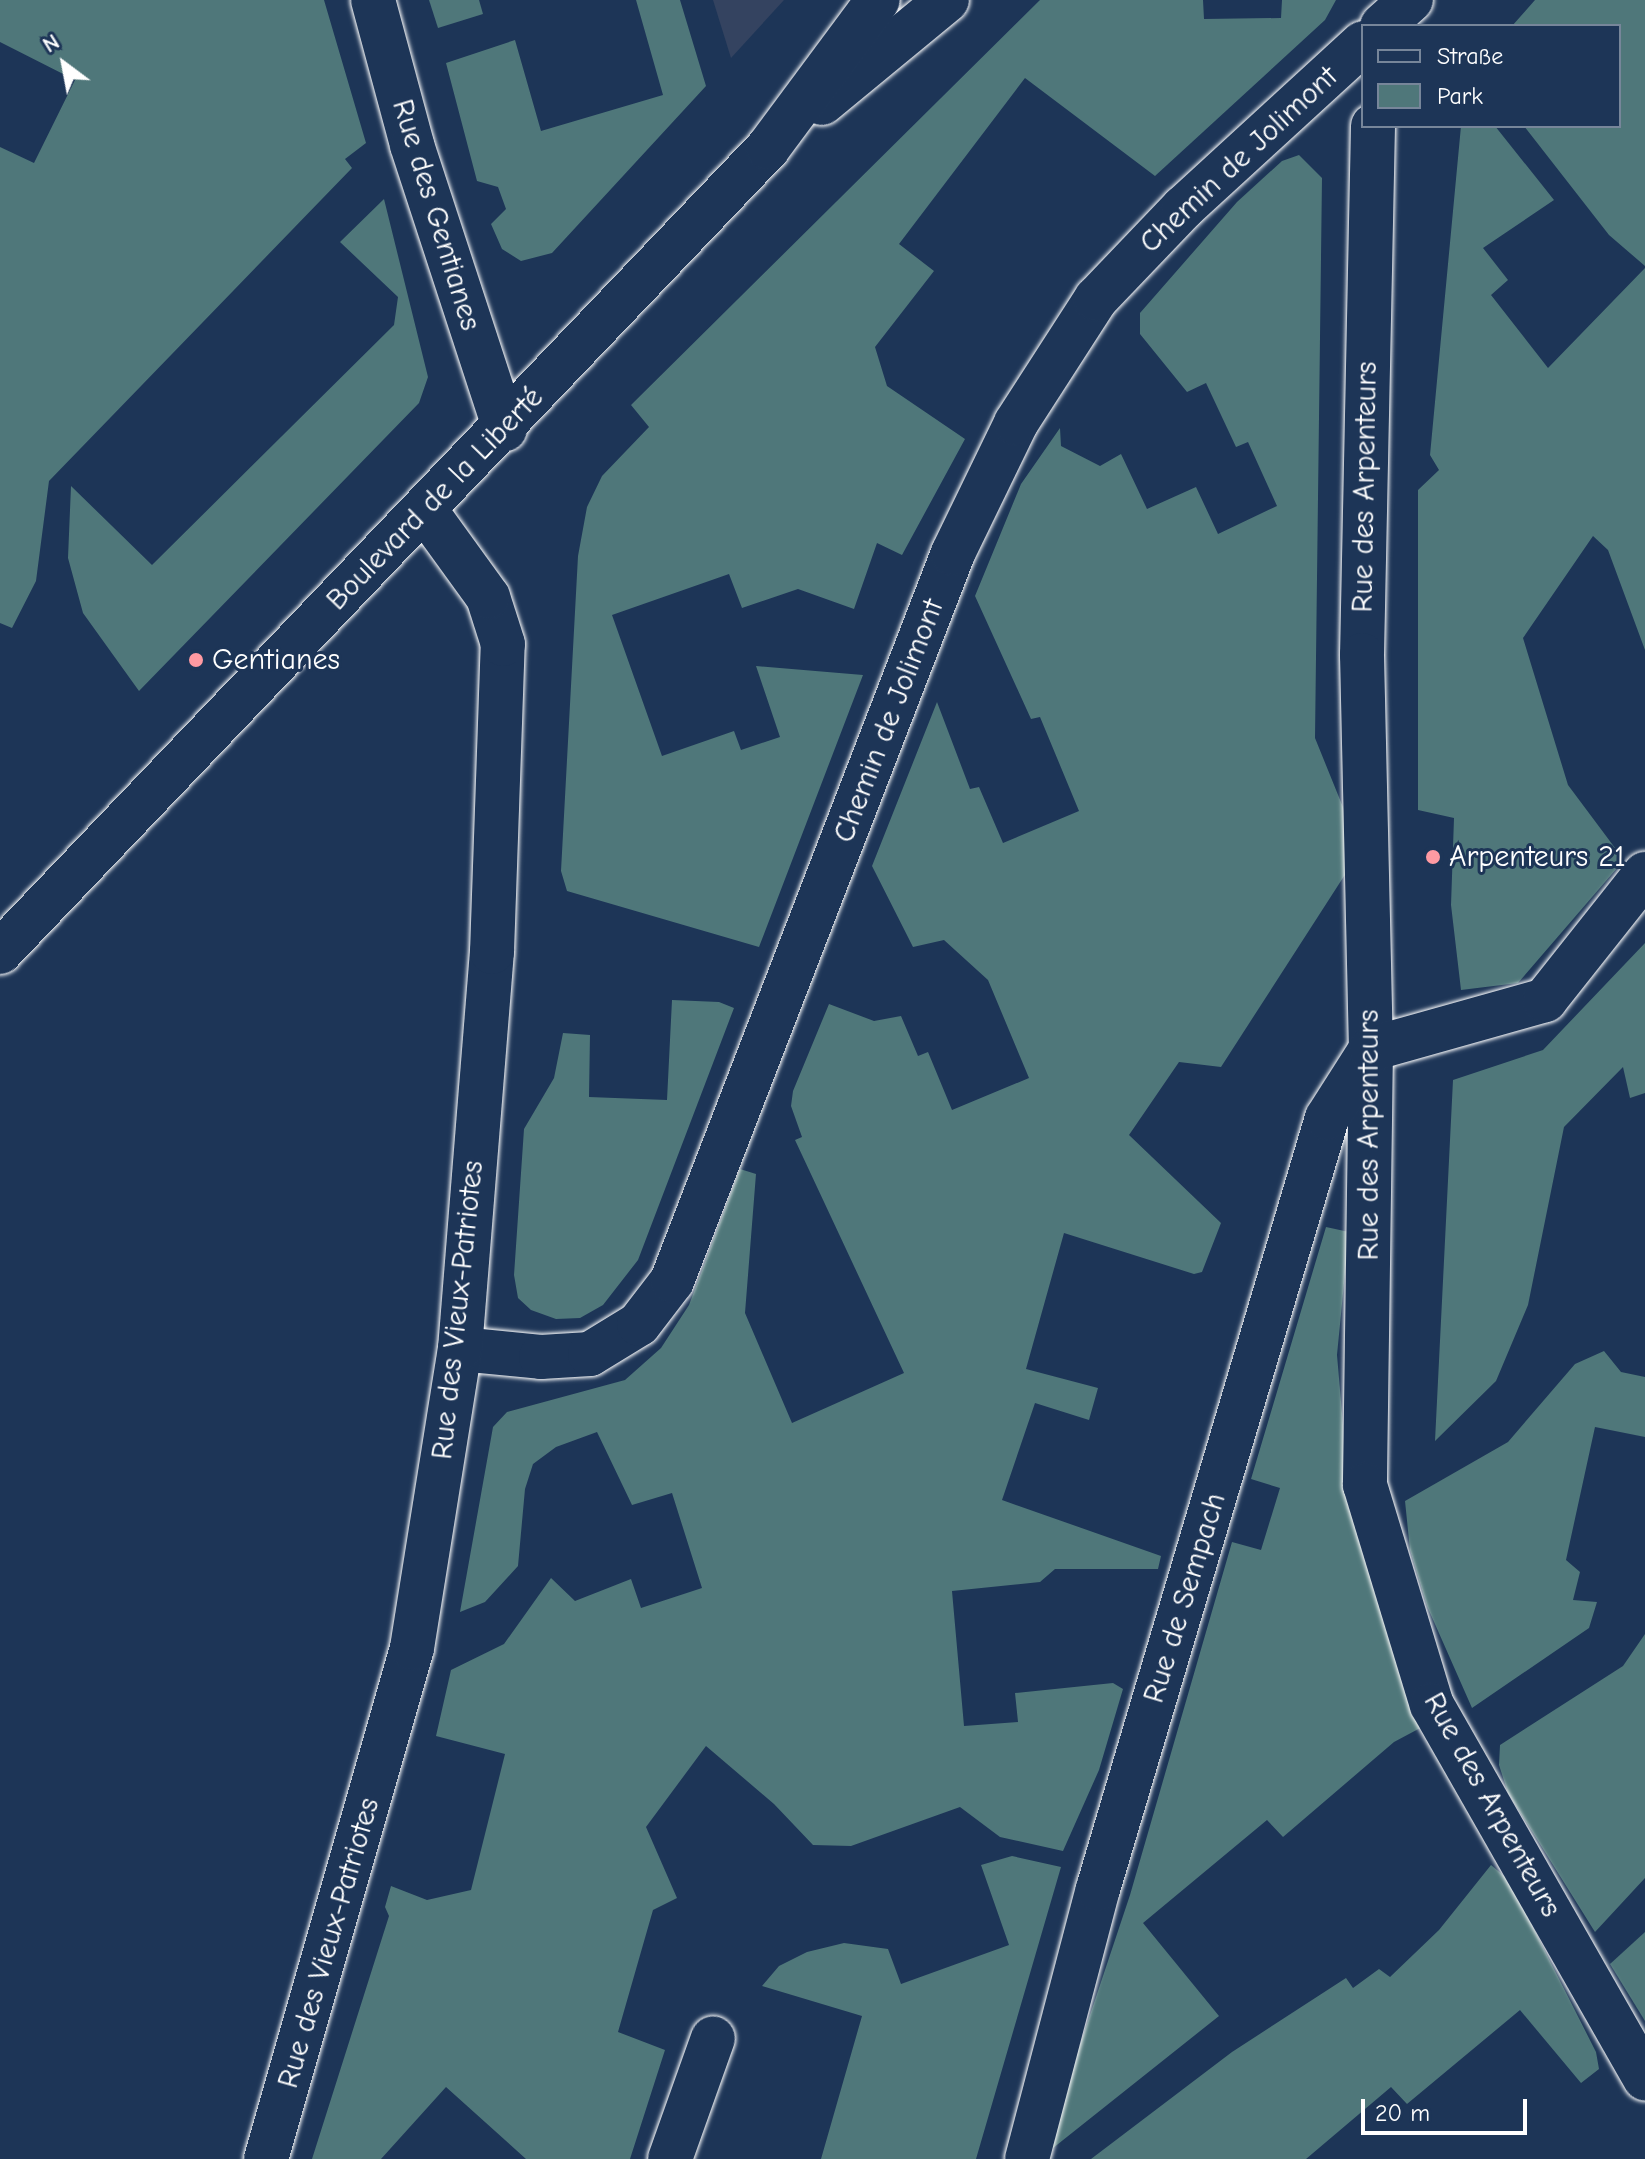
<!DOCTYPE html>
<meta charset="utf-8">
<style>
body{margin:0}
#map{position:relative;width:1645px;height:2159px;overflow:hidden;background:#1d3557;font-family:"Comic Neue",sans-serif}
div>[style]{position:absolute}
.built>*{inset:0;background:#344360}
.green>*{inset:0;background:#4f777a}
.roads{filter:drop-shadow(0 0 2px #fff) drop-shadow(0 0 2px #fff)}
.street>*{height:44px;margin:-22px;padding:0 22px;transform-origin:22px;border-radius:22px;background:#1d3557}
.primary>*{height:44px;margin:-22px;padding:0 22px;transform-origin:22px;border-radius:22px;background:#1d3557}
.dots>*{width:22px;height:22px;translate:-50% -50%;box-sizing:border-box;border:4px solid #1d3557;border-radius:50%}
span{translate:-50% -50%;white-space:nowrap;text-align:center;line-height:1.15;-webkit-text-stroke:6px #1d3557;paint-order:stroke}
.street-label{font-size:30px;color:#fff}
.poi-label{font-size:30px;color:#fff}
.left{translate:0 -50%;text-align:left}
.legend{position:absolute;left:1361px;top:24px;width:260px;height:104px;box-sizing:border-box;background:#1d3557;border:2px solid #77869a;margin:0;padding:10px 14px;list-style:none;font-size:24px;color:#fff}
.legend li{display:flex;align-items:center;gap:16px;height:40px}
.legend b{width:40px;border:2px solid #77869a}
.north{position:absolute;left:24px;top:24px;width:80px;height:80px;-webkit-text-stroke:6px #1d3557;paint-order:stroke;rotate:328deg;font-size:22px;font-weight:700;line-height:32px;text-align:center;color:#fff}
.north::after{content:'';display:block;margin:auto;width:28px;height:36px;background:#fff;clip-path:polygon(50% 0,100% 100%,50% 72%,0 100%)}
.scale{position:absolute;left:1361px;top:2099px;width:166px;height:36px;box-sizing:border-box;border:4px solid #fff;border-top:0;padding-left:10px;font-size:24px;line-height:28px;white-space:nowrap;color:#fff;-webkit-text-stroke:6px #1d3557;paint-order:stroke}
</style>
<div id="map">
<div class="built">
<div style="clip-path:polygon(713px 0,784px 0,731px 58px)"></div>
</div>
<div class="green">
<div style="clip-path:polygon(0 0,324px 0,366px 143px,345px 159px,352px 168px,49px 481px,36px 581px,12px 628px,0 623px,0 147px,34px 163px,75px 80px,0 42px)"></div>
<div style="clip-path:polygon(429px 0,479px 0,483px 14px,438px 28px)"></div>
<div style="clip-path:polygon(636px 0,680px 0,706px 86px,552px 253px,521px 261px,502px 249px,491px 224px,506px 209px,498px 187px,477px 181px,446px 63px,515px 40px,541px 131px,663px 95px)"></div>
<div style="clip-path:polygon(1040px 0,1203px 0,1204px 19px,1281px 18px,1282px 0,1336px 0,1325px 20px,1155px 176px,1025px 78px,899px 244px,934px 271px,875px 347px,887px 386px,965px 439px,902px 555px,877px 543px,854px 609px,798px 589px,742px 608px,729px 574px,612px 615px,662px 756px,734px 731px,741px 750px,780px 737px,756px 666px,863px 675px,759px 947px,567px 891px,561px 871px,578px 556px,587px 507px,602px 476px,649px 427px,631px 405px)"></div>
<div style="clip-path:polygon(1535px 0,1645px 0,1645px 266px,1609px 235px,1524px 126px,1619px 126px,1619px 26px,1512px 26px)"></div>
<div style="clip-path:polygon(1461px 126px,1495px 126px,1554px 200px,1483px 248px,1508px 280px,1491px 295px,1548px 368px,1645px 268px,1645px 650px,1608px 550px,1593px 536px,1523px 638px,1568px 785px,1624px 860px,1518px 983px,1461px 990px,1451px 905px,1454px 818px,1418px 810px,1418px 490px,1439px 470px,1430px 455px)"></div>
<div style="clip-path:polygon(1299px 155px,1322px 178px,1315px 738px,1347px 817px,1348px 870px,1221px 1067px,1179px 1062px,1129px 1135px,1221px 1223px,1202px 1272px,1194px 1274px,1064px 1233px,1026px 1369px,1098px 1388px,1089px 1420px,1035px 1403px,1002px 1500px,1161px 1556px,1158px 1569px,1055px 1569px,1040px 1582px,952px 1591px,964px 1726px,1018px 1722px,1015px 1693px,1113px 1683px,1123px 1689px,1099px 1770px,1063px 1851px,1000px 1837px,960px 1807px,851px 1846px,813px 1845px,774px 1804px,706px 1746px,646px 1827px,677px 1898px,653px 1910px,618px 2032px,665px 2050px,630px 2159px,526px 2159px,446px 2087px,381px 2159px,312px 2159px,389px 1916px,385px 1907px,391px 1886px,427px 1900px,471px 1890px,505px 1754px,436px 1736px,451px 1670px,504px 1644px,551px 1578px,575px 1601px,631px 1579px,641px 1608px,702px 1588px,672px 1493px,632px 1505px,597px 1432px,556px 1447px,533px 1464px,525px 1489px,518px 1566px,485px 1602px,460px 1612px,493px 1427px,507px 1412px,625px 1380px,661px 1348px,689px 1305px,740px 1169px,756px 1174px,745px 1313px,792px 1423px,904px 1373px,795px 1140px,802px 1137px,791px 1106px,793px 1091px,829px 1004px,874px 1021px,901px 1016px,918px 1056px,928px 1052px,952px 1110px,1029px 1078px,988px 980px,944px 940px,913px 947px,872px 866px,937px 702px,970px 789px,979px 787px,1003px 843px,1079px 811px,1040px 717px,1031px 719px,975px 596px,1021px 484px,1060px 428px,1061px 446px,1100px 466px,1121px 454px,1147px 509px,1196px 487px,1218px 534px,1277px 506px,1248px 442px,1236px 447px,1206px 383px,1187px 392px,1140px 334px,1140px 313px,1237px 202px,1282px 161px)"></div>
<div style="clip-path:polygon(384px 199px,428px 377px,419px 403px,139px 691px,83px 613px,68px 558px,71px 486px,152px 565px,394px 325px,398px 297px,340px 242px)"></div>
<div style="clip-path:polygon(1645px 943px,1645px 1093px,1630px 1098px,1623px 1067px,1564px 1127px,1528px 1305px,1496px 1381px,1435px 1441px,1453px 1080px,1543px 1050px)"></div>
<div style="clip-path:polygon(672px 1000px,719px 1002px,734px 1008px,638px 1260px,603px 1305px,580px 1318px,556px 1319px,531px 1310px,518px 1298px,514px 1275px,524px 1129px,554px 1078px,563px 1033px,590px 1035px,589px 1097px,667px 1100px)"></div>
<div style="clip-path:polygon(1326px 1227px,1349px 1232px,1337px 1355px,1349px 1495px,1424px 1726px,1394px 1742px,1283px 1837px,1267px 1820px,1143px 1923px,1219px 2016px,1043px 2156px,1130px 1895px,1232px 1542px,1261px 1550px,1280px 1488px,1251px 1479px)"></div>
<div style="clip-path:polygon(1604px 1351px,1621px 1372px,1645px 1377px,1645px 1437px,1595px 1427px,1566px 1560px,1580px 1572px,1573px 1600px,1597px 1602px,1589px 1628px,1472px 1708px,1427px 1606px,1410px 1550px,1405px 1501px,1508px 1442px,1575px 1364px)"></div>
<div style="clip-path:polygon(1645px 1634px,1645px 1878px,1595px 1932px,1508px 1793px,1499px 1765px,1500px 1745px,1623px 1666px)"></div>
<div style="clip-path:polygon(1012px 1856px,1061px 1867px,976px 2159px,821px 2159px,862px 2016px,762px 1986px,779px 1966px,807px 1952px,844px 1943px,888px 1949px,901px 1984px,1009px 1945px,981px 1865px)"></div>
<div style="clip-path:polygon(1491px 1865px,1509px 1880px,1596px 2052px,1599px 2069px,1581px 2083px,1520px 2010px,1407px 2104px,1391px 2087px,1306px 2159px,1091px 2159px,1232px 2052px,1346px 1978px,1353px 1988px,1379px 1969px,1390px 1977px,1439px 1930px)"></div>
<div style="clip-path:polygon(1645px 1932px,1645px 2021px,1610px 1964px)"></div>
</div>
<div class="roads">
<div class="street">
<div style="left:373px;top:0;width:150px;rotate:74.9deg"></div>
<div style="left:412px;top:145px;width:299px;rotate:71.9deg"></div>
<div style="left:1382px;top:26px;width:39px;rotate:-42deg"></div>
<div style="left:1373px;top:126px;width:529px;rotate:91.19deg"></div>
<div style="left:1362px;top:655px;width:394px;rotate:88.7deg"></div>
<div style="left:1371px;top:1049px;width:436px;rotate:90.8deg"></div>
<div style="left:1365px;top:1485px;width:230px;rotate:73.1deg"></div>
<div style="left:1432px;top:1705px;width:430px;rotate:60.3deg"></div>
<div style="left:460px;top:1349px;width:81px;rotate:5.6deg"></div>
<div style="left:541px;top:1357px;width:49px;rotate:-3.5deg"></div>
<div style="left:590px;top:1354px;width:57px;rotate:-31.5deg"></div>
<div style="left:639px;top:1324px;width:54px;rotate:-52.5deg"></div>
<div style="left:672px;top:1281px;width:780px;rotate:-68.89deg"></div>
<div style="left:953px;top:553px;width:144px;rotate:-64.1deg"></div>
<div style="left:1016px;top:423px;width:148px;rotate:-57.2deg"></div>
<div style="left:1096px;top:299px;width:126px;rotate:-46.3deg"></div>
<div style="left:1183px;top:208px;width:244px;rotate:-42.5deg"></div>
<div style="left:266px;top:2159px;width:531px;rotate:-74.05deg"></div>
<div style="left:412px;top:1648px;width:303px;rotate:-80.9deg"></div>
<div style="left:460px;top:1349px;width:398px;rotate:-85.4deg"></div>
<div style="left:492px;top:952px;width:308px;rotate:-88deg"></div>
<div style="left:503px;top:644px;width:49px;rotate:-107.7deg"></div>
<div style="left:488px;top:597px;width:107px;rotate:-125.9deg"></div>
<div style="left:670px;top:2159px;width:128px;rotate:-70.4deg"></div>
<div style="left:1027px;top:2159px;width:279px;rotate:-75.3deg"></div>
<div style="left:1098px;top:1889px;width:804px;rotate:-73.46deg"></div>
<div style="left:1327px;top:1118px;width:82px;rotate:-57.5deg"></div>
<div style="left:1371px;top:1049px;width:181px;rotate:-15.7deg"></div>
<div style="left:1545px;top:1000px;width:161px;rotate:-51.6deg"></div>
</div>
<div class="primary">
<div style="left:822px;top:103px;width:162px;rotate:-39.5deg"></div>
<div style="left:0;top:952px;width:1112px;rotate:-46.31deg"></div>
<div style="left:768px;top:148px;width:184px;rotate:-53.4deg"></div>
</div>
</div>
<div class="dots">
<div style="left:196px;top:660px;background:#ff9aa2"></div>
<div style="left:1433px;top:857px;background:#ff9aa2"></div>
</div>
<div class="street-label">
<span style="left:1239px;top:160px;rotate:-43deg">Chemin de Jolimont</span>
<span style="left:436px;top:215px;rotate:73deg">Rue des Gentianes</span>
<span style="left:1365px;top:487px;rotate:-89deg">Rue des Arpenteurs</span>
<span style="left:435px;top:499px;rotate:-46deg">Boulevard de la Liberté</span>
<span style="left:889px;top:721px;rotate:-69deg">Chemin de Jolimont</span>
<span style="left:1369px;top:1135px;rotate:-90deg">Rue des Arpenteurs</span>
<span style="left:458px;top:1310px;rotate:-84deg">Rue des Vieux-Patriotes</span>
<span style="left:1185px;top:1598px;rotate:-73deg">Rue de Sempach</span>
<span style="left:1492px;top:1805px;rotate:61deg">Rue des Arpenteurs</span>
<span style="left:329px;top:1943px;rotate:-74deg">Rue des Vieux-Patriotes</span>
</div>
<div class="poi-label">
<span class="left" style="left:212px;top:660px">Gentianes</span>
<span class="left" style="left:1449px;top:857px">Arpenteurs 21</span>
</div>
<ul class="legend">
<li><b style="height:10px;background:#1d3557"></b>Straße</li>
<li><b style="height:22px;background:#4f777a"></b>Park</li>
</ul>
<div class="north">N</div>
<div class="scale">20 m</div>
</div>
